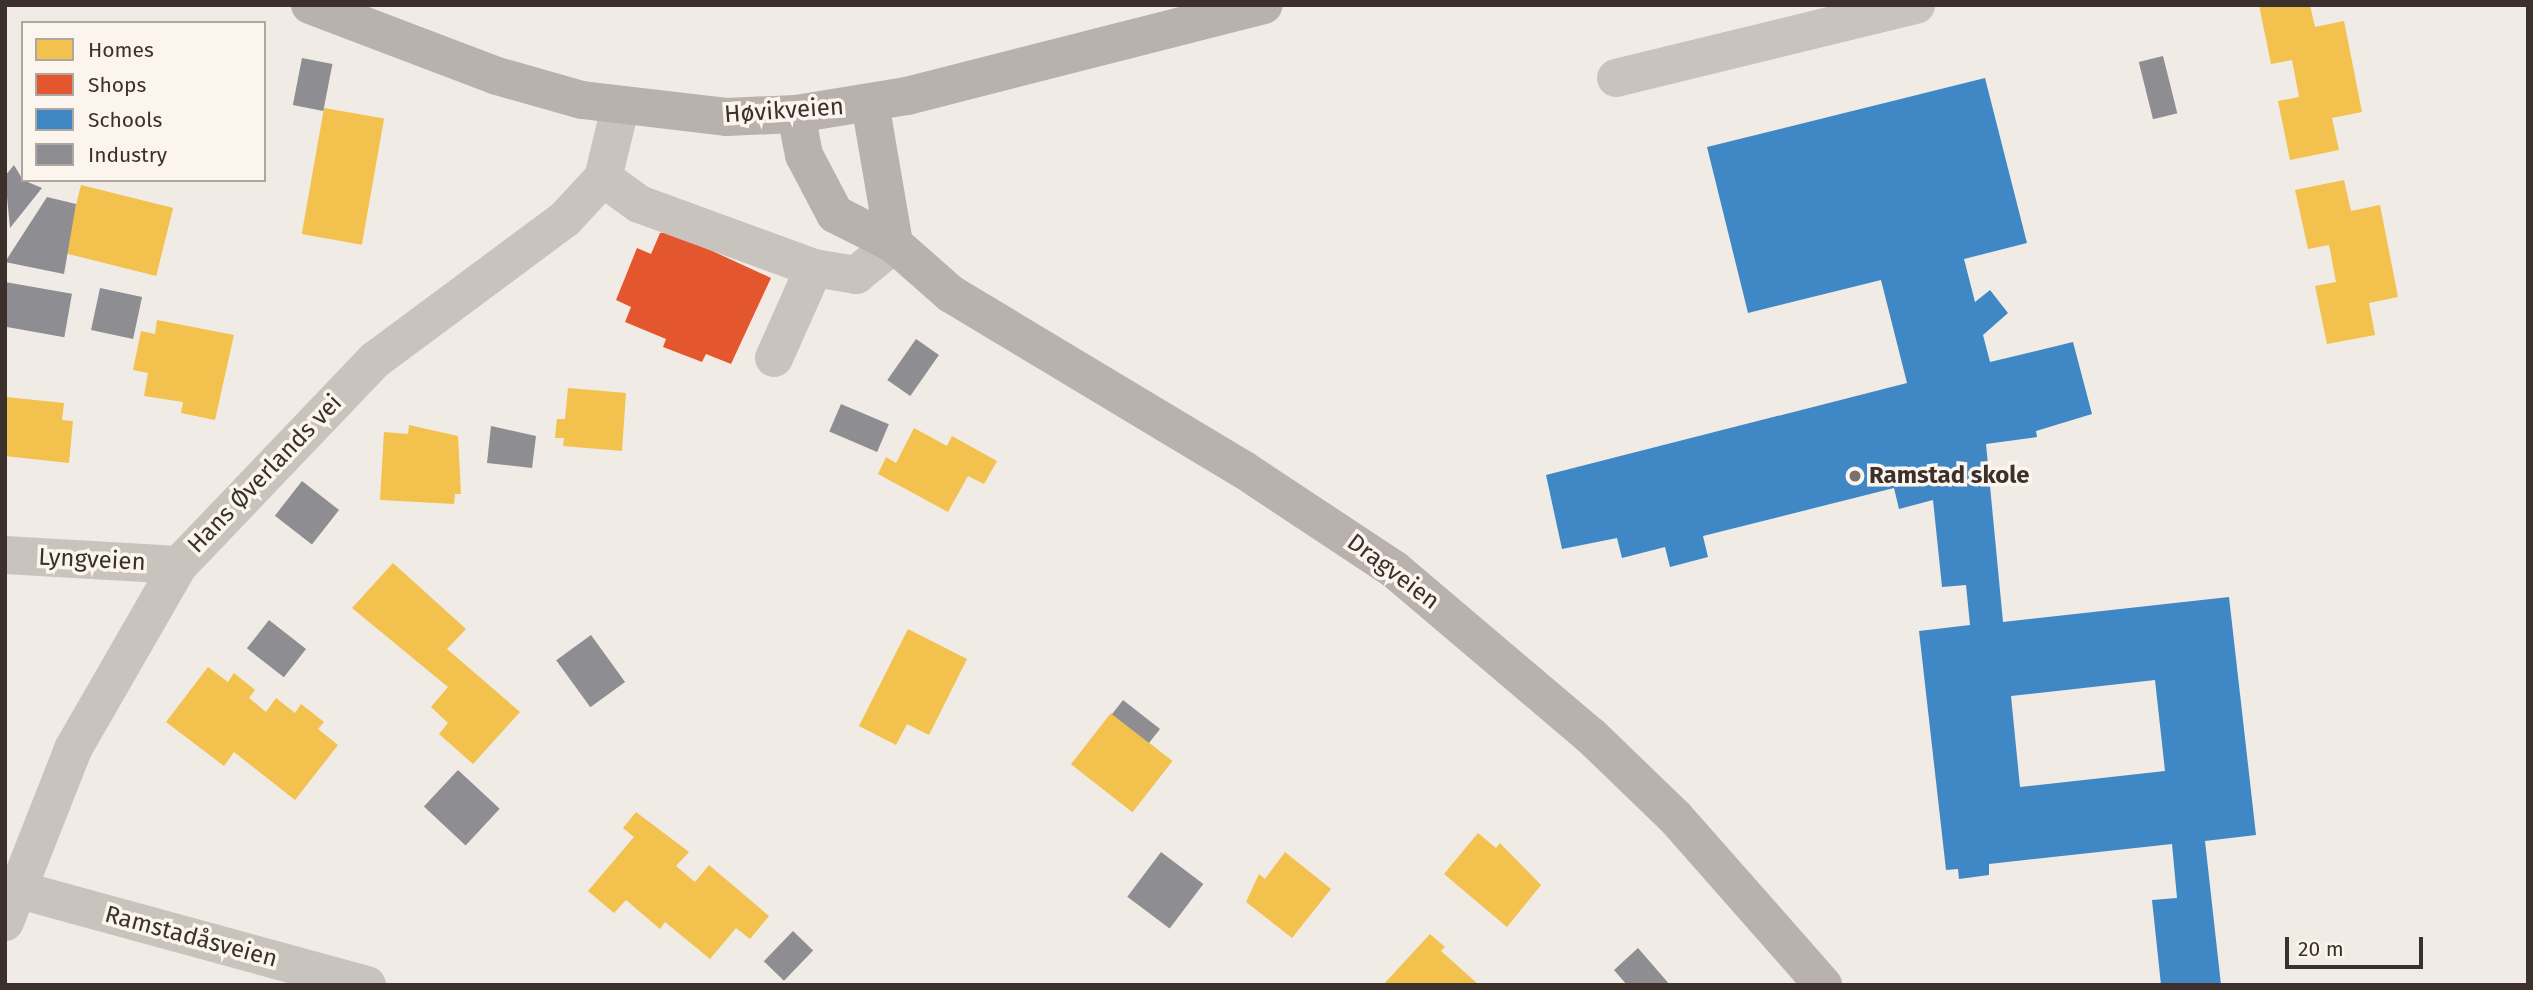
<!DOCTYPE html>
<meta charset="utf-8">
<style>
body{margin:0}
#map{position:relative;width:2533px;height:990px;overflow:hidden;background:#f0ebe5;font-family:"Fira Sans",sans-serif}
div>[style]{position:absolute}
.homes>*{inset:0;background:#f2c14e;transform-origin:0 0}
.shops>*{inset:0;background:#e4572e}
.schools>*{inset:0;background:#3f88c5}
.industry>*{inset:0;background:#8d8d92;transform-origin:0 0}
.minor>*{height:38px;margin:-19px;padding:0 19px;transform-origin:19px;border-radius:19px;background:#c9c3be}
.major>*{height:38px;margin:-19px;padding:0 19px;transform-origin:19px;border-radius:19px;background:#b8b1ad}
.dots>*{width:19px;height:19px;translate:-50% -50%;box-sizing:border-box;border:4px solid #fbf5ee;border-radius:50%}
span{translate:-50% -50%;white-space:nowrap;text-align:center;line-height:1.15;-webkit-text-stroke:7px #fbf5ee;paint-order:stroke}
.street-label{font-size:24px;color:#3b302b}
.poi-label{font-size:24px;color:#3b302b;font-weight:700}
.left{translate:0 -50%;text-align:left}
.frame{position:absolute;inset:0;border:7px solid #3b302b;pointer-events:none}
.legend{position:absolute;left:21px;top:21px;width:245px;height:161px;box-sizing:border-box;background:#fbf5ee;border:2px solid #aea6a0;margin:0;padding:9px 12px;list-style:none;font-size:21px;color:#3b302b}
.legend li{display:flex;align-items:center;gap:14px;height:35px}
.legend b{width:35px;border:2px solid #aea6a0}
.scale{position:absolute;left:2285px;top:937px;width:138px;height:32px;box-sizing:border-box;border:4px solid #3b302b;border-top:0;padding-left:9px;font-size:21px;line-height:24px;white-space:nowrap;color:#3b302b;-webkit-text-stroke:5px #fbf5ee;paint-order:stroke}
</style>
<div id="map">
<div class="homes">
<div style="clip-path:polygon(2259px 5px,2310px 5px,2315px 27px,2344px 21px,2362px 112px,2332px 118px,2339px 150px,2290px 160px,2278px 101px,2299px 97px,2292px 60px,2271px 64px)"></div>
<div style="left:324px;top:108px;width:61px;height:128px;rotate:10deg"></div>
<div style="clip-path:polygon(2344px 180px,2351px 211px,2380px 205px,2398px 297px,2369px 303px,2375px 335px,2327px 344px,2315px 286px,2336px 282px,2329px 245px,2308px 249px,2295px 190px)"></div>
<div style="left:81px;top:185px;width:95px;height:70px;rotate:14deg"></div>
<div style="clip-path:polygon(157px 320px,234px 335px,215px 420px,181px 413px,183px 402px,144px 396px,148px 373px,133px 370px,141px 331px,155px 334px)"></div>
<div style="clip-path:polygon(568px 388px,626px 393px,622px 451px,563px 446px,564px 438px,555px 438px,557px 419px,565px 419px)"></div>
<div style="clip-path:polygon(6px 397px,64px 403px,62px 420px,73px 421px,69px 463px,5px 456px)"></div>
<div style="clip-path:polygon(409px 425px,458px 436px,461px 494px,455px 494px,454px 504px,380px 500px,384px 432px,408px 434px)"></div>
<div style="clip-path:polygon(914px 428px,947px 446px,952px 436px,997px 461px,984px 484px,968px 476px,948px 512px,878px 474px,886px 457px,896px 463px)"></div>
<div style="clip-path:polygon(393px 563px,466px 629px,447px 649px,520px 712px,473px 764px,439px 734px,448px 723px,431px 707px,448px 687px,352px 608px)"></div>
<div style="clip-path:polygon(908px 629px,967px 659px,929px 735px,907px 724px,896px 745px,859px 726px)"></div>
<div style="clip-path:polygon(208px 667px,228px 682px,234px 673px,255px 690px,249px 698px,266px 712px,276px 698px,295px 713px,301px 704px,324px 722px,318px 729px,338px 745px,295px 800px,234px 752px,224px 766px,166px 722px)"></div>
<div style="left:1111px;top:713px;width:78px;height:65px;rotate:38deg"></div>
<div style="clip-path:polygon(636px 812px,689px 852px,676px 866px,695px 882px,709px 865px,769px 916px,750px 939px,736px 928px,710px 959px,665px 922px,660px 929px,626px 900px,614px 913px,588px 891px,634px 837px,623px 828px)"></div>
<div style="clip-path:polygon(1478px 833px,1496px 848px,1500px 843px,1541px 885px,1507px 927px,1444px 874px)"></div>
<div style="clip-path:polygon(1285px 852px,1331px 889px,1292px 938px,1246px 902px,1259px 874px,1265px 879px)"></div>
<div style="clip-path:polygon(1430px 934px,1445px 947px,1441px 951px,1479px 985px,1383px 985px)"></div>
</div>
<div class="shops">
<div style="clip-path:polygon(671px 232px,771px 278px,731px 364px,706px 354px,702px 362px,663px 347px,666px 339px,625px 322px,631px 307px,616px 300px,637px 248px,651px 254px,660px 233px)"></div>
</div>
<div class="schools">
<div style="clip-path:polygon(evenodd,1985px 78px,2027px 243px,1964px 259px,1975px 302px,1990px 290px,2008px 313px,1983px 335px,1990px 362px,2073px 342px,2092px 414px,2036px 431px,2037px 437px,1986px 444px,2003px 622px,2229px 597px,2256px 835px,2205px 841px,2221px 985px,2161px 985px,2152px 900px,2177px 898px,2172px 844px,1989px 864px,1989px 875px,1959px 879px,1958px 869px,1946px 870px,1919px 631px,1970px 625px,1966px 585px,1942px 587px,1933px 500px,1899px 509px,1894px 488px,1703px 536px,1708px 557px,1670px 567px,1665px 547px,1622px 558px,1617px 538px,1562px 549px,1546px 475px,1907px 383px,1881px 280px,1748px 313px,1707px 147px,1985px 78px,2155px 680px,2165px 771px,2020px 787px,2011px 696px,2155px 680px)"></div>
</div>
<div class="industry">
<div style="left:2163px;top:56px;width:59px;height:25px;rotate:76deg"></div>
<div style="left:302px;top:58px;width:31px;height:48px;rotate:11deg"></div>
<div style="clip-path:polygon(14px 165px,23px 180px,42px 188px,10px 228px,5px 176px)"></div>
<div style="clip-path:polygon(47px 197px,76px 204px,64px 274px,5px 262px)"></div>
<div style="left:5px;top:282px;width:68px;height:44px;rotate:10deg"></div>
<div style="left:100px;top:288px;width:43px;height:43px;rotate:12deg"></div>
<div style="left:916px;top:339px;width:28px;height:50px;rotate:35deg"></div>
<div style="left:841px;top:404px;width:52px;height:30px;rotate:23deg"></div>
<div style="clip-path:polygon(491px 426px,536px 436px,532px 468px,487px 463px)"></div>
<div style="left:302px;top:481px;width:47px;height:44px;rotate:38deg"></div>
<div style="left:269px;top:620px;width:47px;height:36px;rotate:38deg"></div>
<div style="left:591px;top:635px;width:58px;height:43px;rotate:54deg"></div>
<div style="left:1123px;top:700px;width:47px;height:18px;rotate:38deg"></div>
<div style="left:458px;top:770px;width:57px;height:50px;rotate:43deg"></div>
<div style="left:1161px;top:852px;width:53px;height:56px;rotate:37deg"></div>
<div style="left:793px;top:931px;width:28px;height:42px;rotate:44deg"></div>
<div style="clip-path:polygon(1638px 948px,1670px 985px,1627px 985px,1614px 970px)"></div>
</div>
<div class="minor">
<div style="left:1616px;top:78px;width:309px;rotate:-13.7deg"></div>
<div style="left:603px;top:178px;width:44px;rotate:35.8deg"></div>
<div style="left:639px;top:204px;width:186px;rotate:20.1deg"></div>
<div style="left:814px;top:268px;width:43px;rotate:9.5deg"></div>
<div style="left:856px;top:275px;width:49px;rotate:-39.2deg"></div>
<div style="left:774px;top:358px;width:98px;rotate:-66deg"></div>
<div style="left:5px;top:555px;width:174px;rotate:3.3deg"></div>
<div style="left:16px;top:889px;width:364px;rotate:15.3deg"></div>
<div style="left:5px;top:922px;width:186px;rotate:-68.5deg"></div>
<div style="left:73px;top:749px;width:212px;rotate:-60.1deg"></div>
<div style="left:179px;top:565px;width:284px;rotate:-46.3deg"></div>
<div style="left:375px;top:360px;width:237px;rotate:-36.6deg"></div>
<div style="left:565px;top:219px;width:56px;rotate:-47.2deg"></div>
<div style="left:603px;top:178px;width:72px;rotate:-76.3deg"></div>
</div>
<div class="major">
<div style="left:310px;top:5px;width:200px;rotate:20.8deg"></div>
<div style="left:497px;top:76px;width:88px;rotate:15.8deg"></div>
<div style="left:582px;top:100px;width:145px;rotate:6.7deg"></div>
<div style="left:726px;top:117px;width:70px;rotate:-2.5deg"></div>
<div style="left:796px;top:114px;width:112px;rotate:-9.2deg"></div>
<div style="left:907px;top:96px;width:368px;rotate:-14.3deg"></div>
<div style="left:870px;top:103px;width:143px;rotate:80.3deg"></div>
<div style="left:796px;top:114px;width:42px;rotate:79deg"></div>
<div style="left:804px;top:155px;width:67px;rotate:62.3deg"></div>
<div style="left:835px;top:214px;width:66px;rotate:27deg"></div>
<div style="left:894px;top:244px;width:76px;rotate:41.3deg"></div>
<div style="left:951px;top:294px;width:342px;rotate:31deg"></div>
<div style="left:1244px;top:470px;width:181px;rotate:33.5deg"></div>
<div style="left:1395px;top:570px;width:257px;rotate:40.3deg"></div>
<div style="left:1591px;top:736px;width:117px;rotate:44deg"></div>
<div style="left:1675px;top:817px;width:224px;rotate:48.6deg"></div>
</div>
<div class="dots">
<div style="left:1855px;top:476px;background:#7a716c"></div>
</div>
<div class="street-label">
<span style="left:784px;top:111px;rotate:-4deg">Høvikveien</span>
<span style="left:265px;top:474px;rotate:-46deg">Hans Øverlands vei</span>
<span style="left:92px;top:560px;rotate:3deg">Lyngveien</span>
<span style="left:1393px;top:572px;rotate:37deg">Dragveien</span>
<span style="left:191px;top:937px;rotate:15deg">Ramstadåsveien</span>
</div>
<div class="poi-label">
<span class="left" style="left:1869px;top:476px">Ramstad skole</span>
</div>
<div class="frame"></div>
<ul class="legend">
<li><b style="height:19px;background:#f2c14e"></b>Homes</li>
<li><b style="height:19px;background:#e4572e"></b>Shops</li>
<li><b style="height:19px;background:#3f88c5"></b>Schools</li>
<li><b style="height:19px;background:#8d8d92"></b>Industry</li>
</ul>
<div class="scale">20 m</div>
</div>
